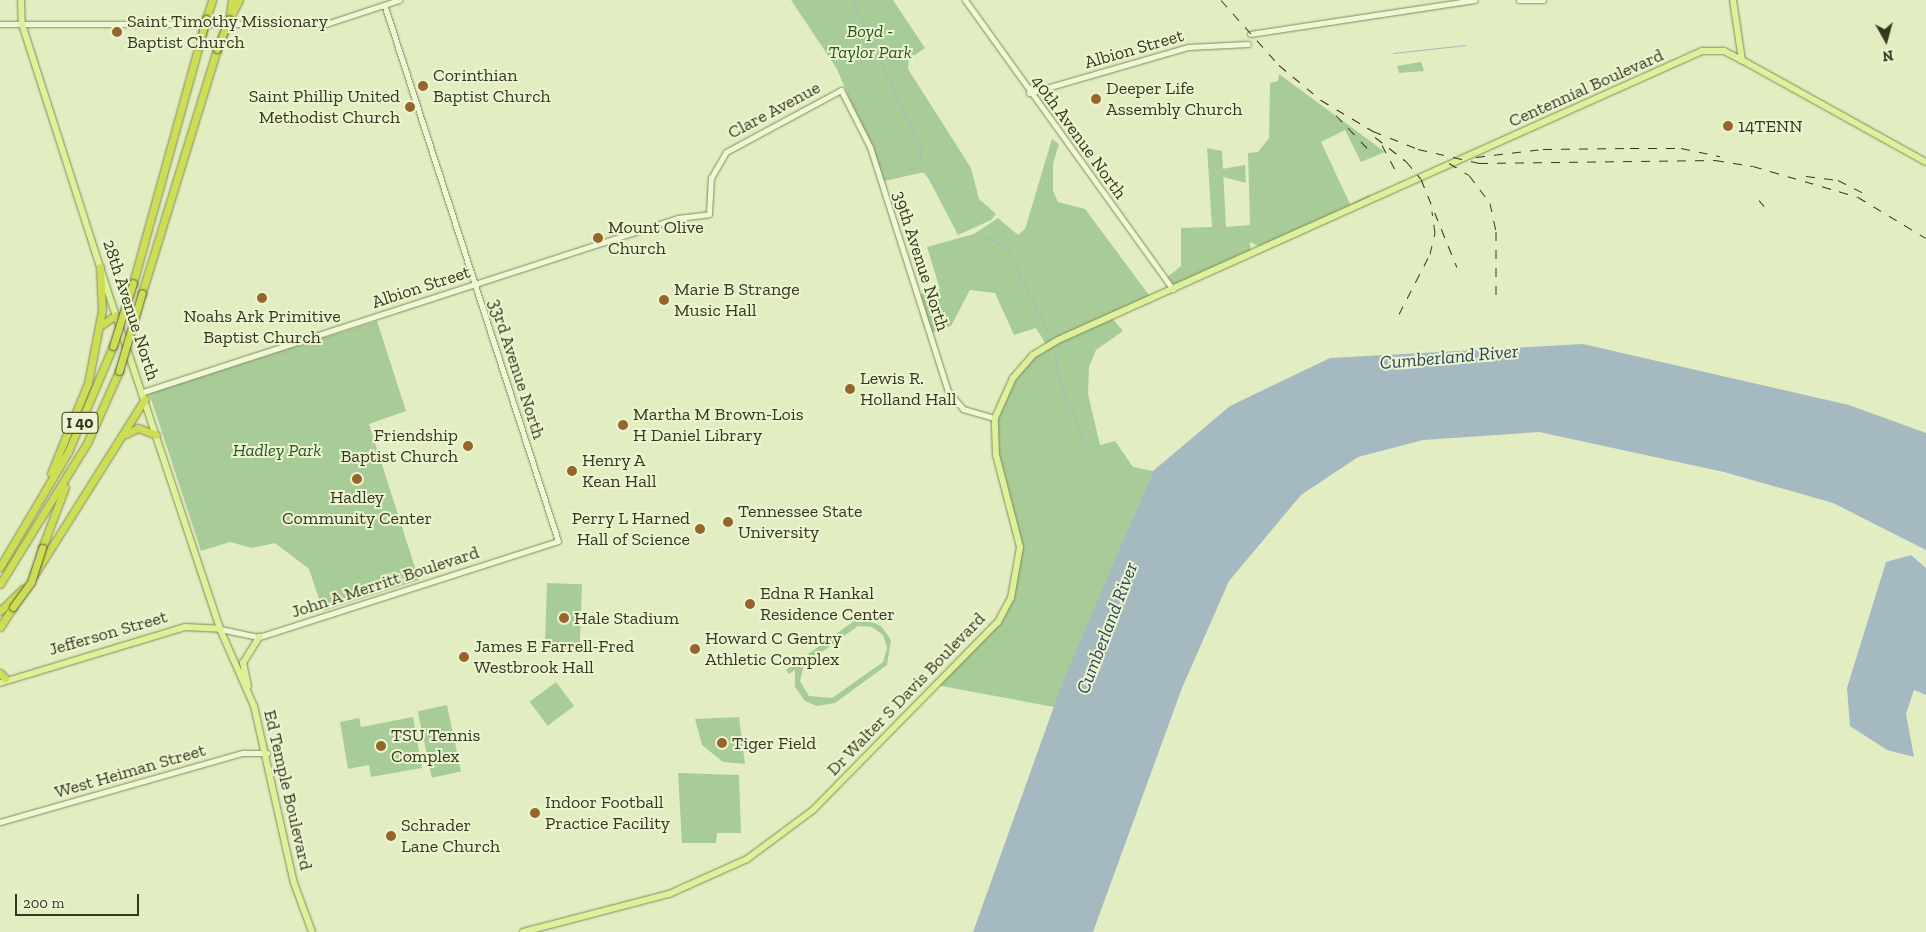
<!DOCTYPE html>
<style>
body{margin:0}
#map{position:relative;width:1926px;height:932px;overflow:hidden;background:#e2eec2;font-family:"Zilla Slab",serif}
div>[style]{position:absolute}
.green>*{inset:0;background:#a8cc97;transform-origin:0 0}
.water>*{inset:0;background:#a5b9c0}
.stream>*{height:1px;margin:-0.5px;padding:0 0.5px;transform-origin:0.5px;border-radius:0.5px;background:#a5b9c0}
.roads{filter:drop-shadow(0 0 1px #83885a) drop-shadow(0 0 1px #83885a)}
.minor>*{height:5px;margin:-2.5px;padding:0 2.5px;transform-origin:2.5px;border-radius:2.5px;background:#eff8d6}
.major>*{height:6px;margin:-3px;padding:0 3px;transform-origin:3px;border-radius:3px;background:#dcf19a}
.highway>*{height:7px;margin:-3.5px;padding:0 3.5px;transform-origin:3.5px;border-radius:3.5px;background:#cddd54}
.rail>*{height:1px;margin-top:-0.5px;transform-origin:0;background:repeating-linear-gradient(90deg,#36371e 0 9px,transparent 0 18px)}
.bridges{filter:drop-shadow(0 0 1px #54552e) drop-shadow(0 0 1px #54552e)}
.highway-bridge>*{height:7px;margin:-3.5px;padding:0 3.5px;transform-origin:3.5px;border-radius:3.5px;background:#cddd54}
.dots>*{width:14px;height:14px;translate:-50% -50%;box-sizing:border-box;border:2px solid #ecf5d2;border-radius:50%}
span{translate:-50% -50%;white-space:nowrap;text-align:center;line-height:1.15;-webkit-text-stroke:4px #ecf5d2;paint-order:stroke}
.shield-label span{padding:1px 4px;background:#ecf5d2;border:1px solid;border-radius:4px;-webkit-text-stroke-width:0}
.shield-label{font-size:16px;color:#36371e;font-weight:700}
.poi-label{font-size:18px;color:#36371e}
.left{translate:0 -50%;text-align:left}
.right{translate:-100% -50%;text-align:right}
.park-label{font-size:18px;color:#2d5424;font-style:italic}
.street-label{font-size:18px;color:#36371e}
.water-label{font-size:19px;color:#2d4257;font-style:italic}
.north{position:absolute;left:1861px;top:15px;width:50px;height:50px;-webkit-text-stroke:4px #ecf5d2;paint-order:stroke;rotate:173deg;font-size:14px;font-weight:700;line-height:20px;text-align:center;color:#36371e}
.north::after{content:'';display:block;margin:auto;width:18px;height:22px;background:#36371e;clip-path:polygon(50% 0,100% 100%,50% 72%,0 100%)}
.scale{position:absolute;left:15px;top:894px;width:124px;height:22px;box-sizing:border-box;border:2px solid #36371e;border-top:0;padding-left:6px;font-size:15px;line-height:18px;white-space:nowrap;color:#36371e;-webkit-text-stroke:4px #ecf5d2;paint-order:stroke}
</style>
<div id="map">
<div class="green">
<div style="clip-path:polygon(791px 0,893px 0,925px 48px,909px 59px,908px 69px,971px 168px,979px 199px,996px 214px,991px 220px,958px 235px,925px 172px,884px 181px,837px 69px)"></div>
<div style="clip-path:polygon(1421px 62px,1424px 71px,1399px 73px,1397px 66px)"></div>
<div style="clip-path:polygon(1279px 74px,1385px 152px,1361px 162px,1345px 130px,1321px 142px,1350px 204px,1369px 195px,1371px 201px,1263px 248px,1250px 242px,1251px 255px,1173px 289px,1165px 279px,1181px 266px,1181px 228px,1212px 227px,1207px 148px,1222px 151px,1226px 227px,1250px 225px,1248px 153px,1258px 152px,1269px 138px,1270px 83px,1278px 81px)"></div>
<div style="clip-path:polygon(1052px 139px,1059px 144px,1053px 164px,1053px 191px,1058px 202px,1085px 209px,1152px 299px,1111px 317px,1123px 331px,1096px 350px,1089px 367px,1088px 394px,1100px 445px,1115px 441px,1133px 467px,1153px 471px,1054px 707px,936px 685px,997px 622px,1011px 598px,1020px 547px,999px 473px,995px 418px,1013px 378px,1047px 346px,1036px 328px,1014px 335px,995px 293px,970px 290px,951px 326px,930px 333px,918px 295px,940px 289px,927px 247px,974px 234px,998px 218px,1018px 235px,1025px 229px)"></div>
<div style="clip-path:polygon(1245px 165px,1246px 183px,1223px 177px,1222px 169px)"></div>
<div style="clip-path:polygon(377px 321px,406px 411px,369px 424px,419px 580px,323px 611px,309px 569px,275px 543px,252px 548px,230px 542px,201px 551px,149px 393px)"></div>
<div style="left:547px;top:583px;width:35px;height:69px;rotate:2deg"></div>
<div style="clip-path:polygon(evenodd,868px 611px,871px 616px,866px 620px,881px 626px,891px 640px,887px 665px,835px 703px,817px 706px,805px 701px,795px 687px,795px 670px,789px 674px,786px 670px,868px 611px,858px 626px,872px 627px,883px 635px,887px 648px,883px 662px,832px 698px,809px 696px,800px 681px,804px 665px,858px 626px)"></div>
<div style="left:556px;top:682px;width:30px;height:33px;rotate:53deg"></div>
<div style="left:447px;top:705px;width:68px;height:30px;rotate:78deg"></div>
<div style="clip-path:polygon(413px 717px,422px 768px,371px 777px,369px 765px,348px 769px,340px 722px,359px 718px,361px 727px)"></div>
<div style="clip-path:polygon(739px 717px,745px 764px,723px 762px,702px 745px,695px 719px)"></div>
<div style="clip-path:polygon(678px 773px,739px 775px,741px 833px,717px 833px,716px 843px,682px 843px)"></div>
</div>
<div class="water">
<div style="clip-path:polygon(1583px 344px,1849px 405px,1926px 433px,1926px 550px,1833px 503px,1724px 472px,1539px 432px,1423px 440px,1358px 457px,1301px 495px,1229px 581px,1182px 688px,1093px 932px,973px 932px,1062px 684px,1153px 471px,1230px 406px,1330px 358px)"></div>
<div style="clip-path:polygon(1911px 555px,1926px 568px,1926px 695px,1914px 690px,1906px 714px,1914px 757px,1887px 750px,1850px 726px,1847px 688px,1886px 562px)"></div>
</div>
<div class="stream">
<div style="left:852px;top:0;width:164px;rotate:65.2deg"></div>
<div style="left:921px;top:149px;width:18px;rotate:96deg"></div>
<div style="left:919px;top:167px;width:81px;rotate:48deg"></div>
<div style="left:1393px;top:53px;width:73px;rotate:-6.3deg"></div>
<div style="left:985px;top:236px;width:25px;rotate:29deg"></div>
<div style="left:1007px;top:248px;width:98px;rotate:64deg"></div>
<div style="left:1055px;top:352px;width:27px;rotate:82deg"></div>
<div style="left:1059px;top:379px;width:75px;rotate:68.2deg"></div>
</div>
<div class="roads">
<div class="minor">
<div style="left:965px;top:0;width:356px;rotate:54.3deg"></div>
<div style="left:1519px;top:0;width:24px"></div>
<div style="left:0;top:24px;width:326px"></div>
<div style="left:326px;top:24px;width:77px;rotate:-18.2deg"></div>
<div style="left:1250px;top:34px;width:227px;rotate:-8.6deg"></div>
<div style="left:1029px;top:93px;width:166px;rotate:-16.1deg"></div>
<div style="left:1188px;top:47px;width:60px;rotate:-2.9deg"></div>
<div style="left:143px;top:392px;width:563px;rotate:-18.02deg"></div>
<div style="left:678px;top:218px;width:31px;rotate:-7deg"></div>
<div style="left:709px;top:214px;width:36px;rotate:-87deg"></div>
<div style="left:711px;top:178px;width:30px;rotate:-60deg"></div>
<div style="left:726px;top:152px;width:131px;rotate:-28.3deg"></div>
<div style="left:841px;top:90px;width:64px;rotate:63deg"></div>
<div style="left:870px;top:147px;width:256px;rotate:72.3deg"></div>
<div style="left:948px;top:391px;width:23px;rotate:50deg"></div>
<div style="left:963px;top:409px;width:33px;rotate:16deg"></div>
<div style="left:220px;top:629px;width:40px;rotate:12deg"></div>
<div style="left:259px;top:637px;width:314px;rotate:-17.8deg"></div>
<div style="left:558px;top:541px;width:561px;rotate:-107.95deg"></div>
<div style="left:0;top:822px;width:253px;rotate:-15.9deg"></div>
<div style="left:243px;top:753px;width:24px"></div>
</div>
<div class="major">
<div style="left:21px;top:0;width:24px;rotate:88deg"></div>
<div style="left:22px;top:24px;width:291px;rotate:72.2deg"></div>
<div style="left:111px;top:301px;width:346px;rotate:71.6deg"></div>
<div style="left:220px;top:629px;width:84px;rotate:66.2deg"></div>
<div style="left:254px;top:706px;width:181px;rotate:77.3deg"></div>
<div style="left:294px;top:883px;width:52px;rotate:69.8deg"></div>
<div style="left:1733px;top:0;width:61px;rotate:81.5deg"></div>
<div style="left:0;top:683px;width:193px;rotate:-16.8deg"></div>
<div style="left:185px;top:627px;width:35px;rotate:3deg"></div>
<div style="left:248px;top:686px;width:24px;rotate:-102deg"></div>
<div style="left:243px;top:663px;width:31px;rotate:-58deg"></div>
<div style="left:523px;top:932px;width:151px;rotate:-14.6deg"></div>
<div style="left:669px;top:894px;width:85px;rotate:-24.2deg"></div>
<div style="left:747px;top:859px;width:82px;rotate:-36.6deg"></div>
<div style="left:813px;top:810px;width:264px;rotate:-45.5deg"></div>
<div style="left:998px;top:622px;width:27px;rotate:-62deg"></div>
<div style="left:1011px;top:598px;width:52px;rotate:-80deg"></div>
<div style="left:1020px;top:547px;width:95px;rotate:-104.6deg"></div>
<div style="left:996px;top:455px;width:37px;rotate:-92deg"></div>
<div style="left:995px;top:418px;width:44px;rotate:-65.8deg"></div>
<div style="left:1013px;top:378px;width:30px;rotate:-49deg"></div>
<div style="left:1033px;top:355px;width:29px;rotate:-31deg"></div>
<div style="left:1058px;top:340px;width:706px;rotate:-24.17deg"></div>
<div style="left:1702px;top:51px;width:22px"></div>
<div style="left:1724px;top:51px;width:20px;rotate:27deg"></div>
<div style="left:1742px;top:60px;width:210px;rotate:29deg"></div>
</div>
<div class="highway">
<div style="left:230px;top:13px;width:13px;rotate:-81deg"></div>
<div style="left:206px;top:19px;width:20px;rotate:-72deg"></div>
<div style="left:229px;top:19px;width:21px;rotate:-62deg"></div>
<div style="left:133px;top:283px;width:247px;rotate:-74.5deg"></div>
<div style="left:142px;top:293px;width:255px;rotate:-72.9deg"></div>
<div style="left:100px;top:326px;width:19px;rotate:-35deg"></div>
<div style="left:126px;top:434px;width:13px;rotate:-27deg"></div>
<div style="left:138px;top:428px;width:19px;rotate:21deg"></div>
<div style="left:51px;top:473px;width:97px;rotate:-67.7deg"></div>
<div style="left:88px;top:383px;width:74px;rotate:-79.1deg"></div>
<div style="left:102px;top:310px;width:43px;rotate:-92.7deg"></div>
<div style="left:42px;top:548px;width:65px;rotate:-69.3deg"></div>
<div style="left:0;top:567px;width:134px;rotate:-59.4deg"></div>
<div style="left:68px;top:452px;width:115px;rotate:-67deg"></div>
<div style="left:34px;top:575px;width:208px;rotate:-57.8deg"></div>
<div style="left:0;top:584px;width:166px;rotate:-58.3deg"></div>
<div style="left:87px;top:443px;width:79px;rotate:-66deg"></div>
<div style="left:0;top:611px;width:32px;rotate:-44deg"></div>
<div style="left:0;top:627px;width:24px;rotate:-57deg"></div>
<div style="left:0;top:673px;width:7px;rotate:45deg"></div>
</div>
</div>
<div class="rail">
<div style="left:1221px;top:0;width:87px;rotate:48.3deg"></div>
<div style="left:1279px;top:65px;width:55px;rotate:39.8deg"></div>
<div style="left:1321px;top:100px;width:61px;rotate:30.8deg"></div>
<div style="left:1373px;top:131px;width:48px;rotate:21.8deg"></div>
<div style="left:1418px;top:149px;width:63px;rotate:12.9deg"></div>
<div style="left:1479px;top:163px;width:236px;rotate:-0.7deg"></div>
<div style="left:1715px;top:160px;width:38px;rotate:9deg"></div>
<div style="left:1753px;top:166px;width:109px;rotate:16.4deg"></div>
<div style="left:1858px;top:197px;width:79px;rotate:31.1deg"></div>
<div style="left:1336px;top:115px;width:51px;rotate:46.6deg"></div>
<div style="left:1375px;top:137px;width:39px;rotate:38deg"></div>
<div style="left:1406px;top:161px;width:23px;rotate:50deg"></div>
<div style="left:1421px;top:179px;width:95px;rotate:67.8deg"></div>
<div style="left:1382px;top:145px;width:34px;rotate:62deg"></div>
<div style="left:1476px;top:157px;width:67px;rotate:-6.8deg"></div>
<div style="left:1543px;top:149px;width:87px;rotate:-0.7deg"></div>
<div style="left:1630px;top:148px;width:51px"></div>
<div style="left:1681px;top:148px;width:40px;rotate:12deg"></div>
<div style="left:1449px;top:163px;width:23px;rotate:31deg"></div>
<div style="left:1469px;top:175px;width:35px;rotate:53deg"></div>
<div style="left:1490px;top:203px;width:29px;rotate:78deg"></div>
<div style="left:1496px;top:231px;width:67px;rotate:90deg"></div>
<div style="left:1806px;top:176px;width:32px;rotate:7deg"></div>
<div style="left:1838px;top:180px;width:35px;rotate:27deg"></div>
<div style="left:1759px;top:200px;width:8px;rotate:50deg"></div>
<div style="left:1399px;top:314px;width:68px;rotate:-62.7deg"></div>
<div style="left:1430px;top:254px;width:22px;rotate:-77deg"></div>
<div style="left:1435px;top:233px;width:22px;rotate:-98deg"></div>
</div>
<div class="bridges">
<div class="highway-bridge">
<div style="left:199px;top:45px;width:27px;rotate:-75deg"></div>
<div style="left:217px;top:49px;width:32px;rotate:-68deg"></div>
<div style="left:113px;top:346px;width:66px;rotate:-72.4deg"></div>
<div style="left:119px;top:371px;width:81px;rotate:-73.6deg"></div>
<div style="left:13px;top:607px;width:31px;rotate:-54deg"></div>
<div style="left:31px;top:582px;width:36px;rotate:-72deg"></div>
</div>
</div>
<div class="dots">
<div style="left:117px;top:32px;background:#96652a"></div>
<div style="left:423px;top:86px;background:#96652a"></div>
<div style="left:1096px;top:99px;background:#96652a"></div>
<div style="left:410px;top:107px;background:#96652a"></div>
<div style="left:1728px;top:126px;background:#96652a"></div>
<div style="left:598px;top:238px;background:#96652a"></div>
<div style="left:262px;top:298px;background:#96652a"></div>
<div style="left:664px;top:300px;background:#96652a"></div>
<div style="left:850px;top:389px;background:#96652a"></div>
<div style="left:623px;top:425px;background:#96652a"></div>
<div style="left:468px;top:446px;background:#96652a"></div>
<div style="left:572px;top:471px;background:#96652a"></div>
<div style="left:357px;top:479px;background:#96652a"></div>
<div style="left:728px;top:522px;background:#96652a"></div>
<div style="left:700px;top:529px;background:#96652a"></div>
<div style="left:750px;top:604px;background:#96652a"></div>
<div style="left:564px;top:618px;background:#96652a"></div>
<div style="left:695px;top:649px;background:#96652a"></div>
<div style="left:464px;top:657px;background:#96652a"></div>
<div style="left:722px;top:743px;background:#96652a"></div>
<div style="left:381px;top:746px;background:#96652a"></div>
<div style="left:535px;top:813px;background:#96652a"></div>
<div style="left:391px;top:836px;background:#96652a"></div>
</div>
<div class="shield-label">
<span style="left:80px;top:423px">I 40</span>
</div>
<div class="poi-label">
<span class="left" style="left:127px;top:32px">Saint Timothy Missionary<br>Baptist Church</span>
<span class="left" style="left:433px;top:86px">Corinthian<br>Baptist Church</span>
<span class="left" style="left:1106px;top:99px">Deeper Life<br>Assembly Church</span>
<span class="right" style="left:400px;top:107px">Saint Phillip United<br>Methodist Church</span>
<span class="left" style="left:1738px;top:126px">14TENN</span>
<span class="left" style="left:608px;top:238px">Mount Olive<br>Church</span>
<span class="left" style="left:674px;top:300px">Marie B Strange<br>Music Hall</span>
<span style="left:262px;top:327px">Noahs Ark Primitive<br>Baptist Church</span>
<span class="left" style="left:860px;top:389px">Lewis R.<br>Holland Hall</span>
<span class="left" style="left:633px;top:425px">Martha M Brown-Lois<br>H Daniel Library</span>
<span class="right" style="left:458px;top:446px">Friendship<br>Baptist Church</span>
<span class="left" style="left:582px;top:471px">Henry A<br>Kean Hall</span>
<span style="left:357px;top:508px">Hadley<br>Community Center</span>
<span class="left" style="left:738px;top:522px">Tennessee State<br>University</span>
<span class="right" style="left:690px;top:529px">Perry L Harned<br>Hall of Science</span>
<span class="left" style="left:760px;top:604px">Edna R Hankal<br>Residence Center</span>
<span class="left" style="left:574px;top:618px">Hale Stadium</span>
<span class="left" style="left:705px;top:649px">Howard C Gentry<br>Athletic Complex</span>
<span class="left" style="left:474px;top:657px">James E Farrell-Fred<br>Westbrook Hall</span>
<span class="left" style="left:391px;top:746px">TSU Tennis<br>Complex</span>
<span class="left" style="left:732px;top:743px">Tiger Field</span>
<span class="left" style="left:545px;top:813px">Indoor Football<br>Practice Facility</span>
<span class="left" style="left:401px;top:836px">Schrader<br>Lane Church</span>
</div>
<div class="park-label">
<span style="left:870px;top:42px">Boyd -<br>Taylor Park</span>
<span style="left:277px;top:450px">Hadley Park</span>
</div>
<div class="street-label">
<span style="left:1134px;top:49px;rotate:-16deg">Albion Street</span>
<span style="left:1586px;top:88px;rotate:-24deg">Centennial Boulevard</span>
<span style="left:774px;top:110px;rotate:-28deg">Clare Avenue</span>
<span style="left:1079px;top:137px;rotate:54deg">40th Avenue North</span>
<span style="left:921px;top:261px;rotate:72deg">39th Avenue North</span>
<span style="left:421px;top:287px;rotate:-18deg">Albion Street</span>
<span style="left:131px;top:310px;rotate:72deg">28th Avenue North</span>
<span style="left:517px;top:369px;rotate:72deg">33rd Avenue North</span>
<span style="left:385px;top:582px;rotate:-18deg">John A Merritt Boulevard</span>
<span style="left:108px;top:633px;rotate:-16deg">Jefferson Street</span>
<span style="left:906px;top:694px;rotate:-46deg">Dr Walter S Davis Boulevard</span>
<span style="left:130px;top:771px;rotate:-16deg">West Heiman Street</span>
<span style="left:288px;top:790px;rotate:77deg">Ed Temple Boulevard</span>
</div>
<div class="water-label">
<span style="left:1449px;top:357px;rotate:-5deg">Cumberland River</span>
<span style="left:1107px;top:628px;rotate:-69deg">Cumberland River</span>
</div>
<div class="north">N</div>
<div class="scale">200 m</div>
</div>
